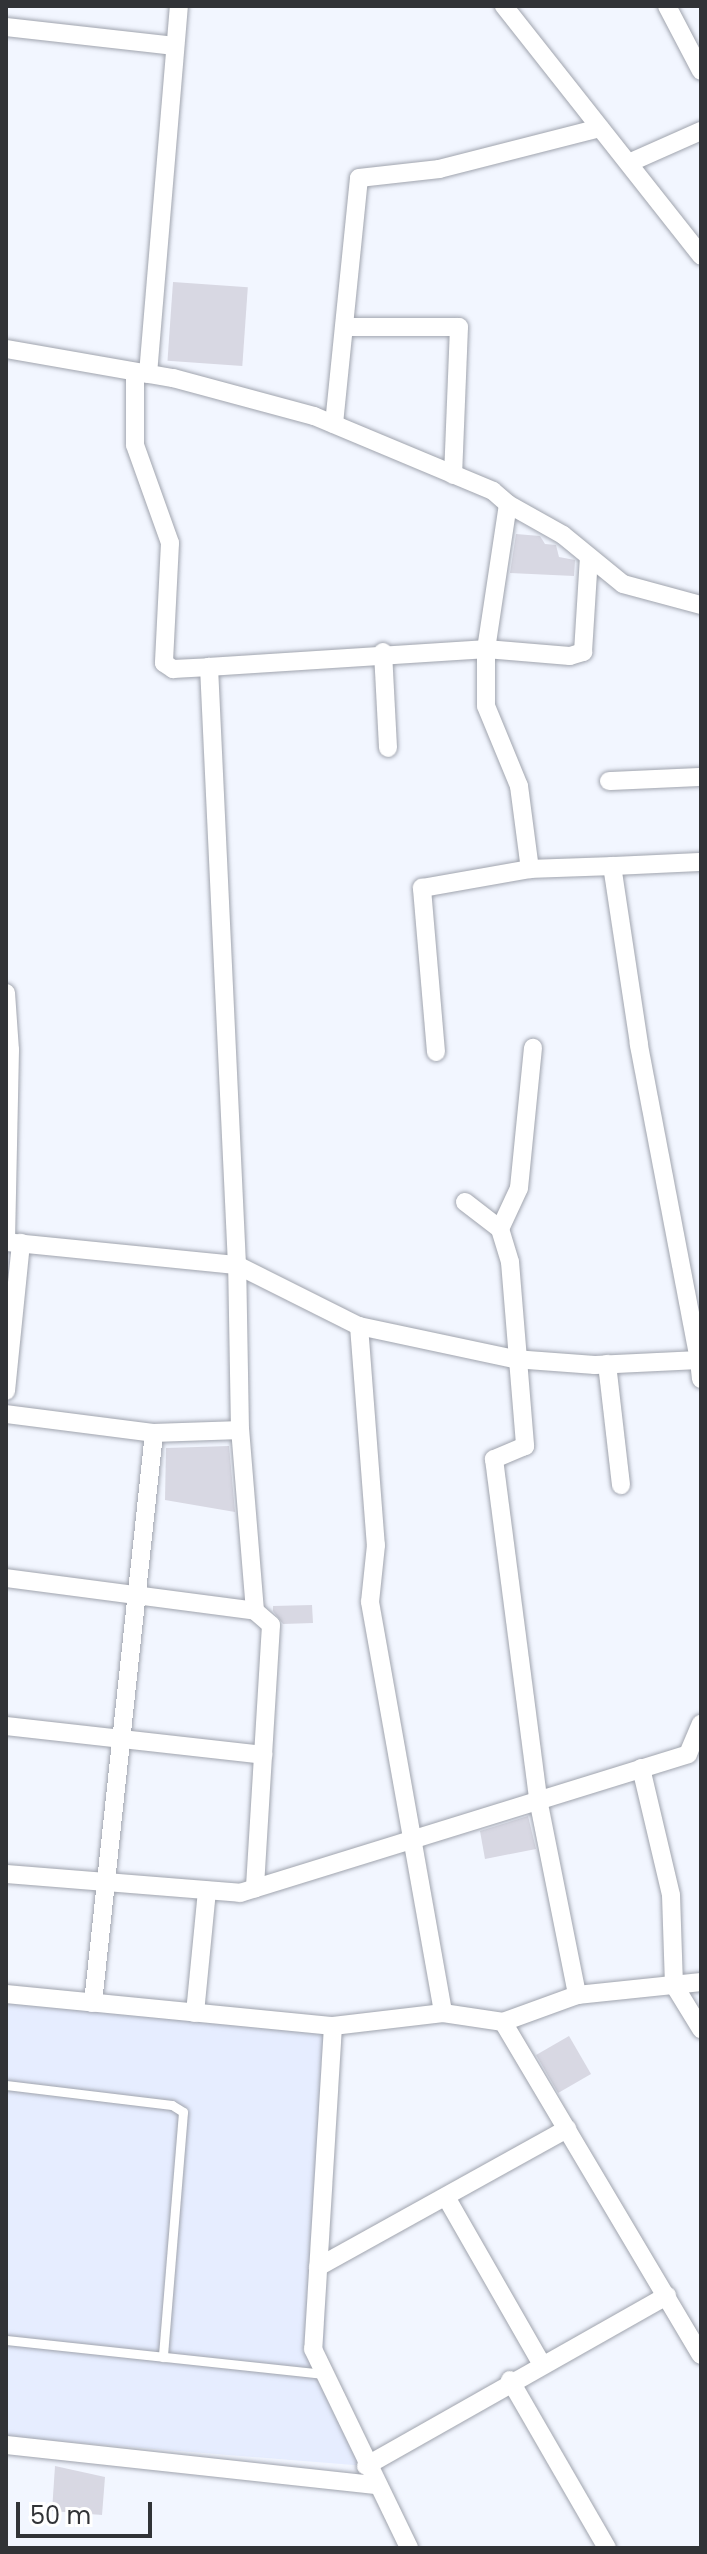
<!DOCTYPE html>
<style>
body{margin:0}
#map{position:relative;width:707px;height:2554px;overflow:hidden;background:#f2f6ff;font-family:Poppins,sans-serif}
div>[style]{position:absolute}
.built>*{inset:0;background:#e6edff}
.building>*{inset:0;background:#d8d8e3;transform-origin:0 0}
.roads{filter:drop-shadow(0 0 2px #a0a4ae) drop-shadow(0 0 2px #a0a4ae)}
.lane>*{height:9px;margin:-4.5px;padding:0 4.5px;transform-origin:4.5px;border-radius:4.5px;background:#fff}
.street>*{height:18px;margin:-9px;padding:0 9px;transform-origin:9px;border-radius:9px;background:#fff}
span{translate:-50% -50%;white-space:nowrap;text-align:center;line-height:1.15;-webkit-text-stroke:8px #fff;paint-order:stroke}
.frame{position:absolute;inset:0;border:8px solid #313337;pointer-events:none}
.scale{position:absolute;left:16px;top:2502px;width:136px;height:36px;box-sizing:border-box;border:4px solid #313337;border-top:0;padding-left:10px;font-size:24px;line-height:28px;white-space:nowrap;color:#313337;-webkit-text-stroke:6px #fff;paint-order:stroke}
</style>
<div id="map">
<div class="built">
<div style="clip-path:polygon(6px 1994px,333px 2026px,324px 2374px,366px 2466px,6px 2437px)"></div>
</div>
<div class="building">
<div style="left:173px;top:282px;width:75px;height:79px;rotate:4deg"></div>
<div style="clip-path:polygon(516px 534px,540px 536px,545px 544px,556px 545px,559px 557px,575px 560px,574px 576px,510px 573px)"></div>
<div style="clip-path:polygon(229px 1446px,235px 1512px,165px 1500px,166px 1448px)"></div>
<div style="clip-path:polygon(312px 1605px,313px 1623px,283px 1624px,273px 1611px,273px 1606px)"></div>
<div style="clip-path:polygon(528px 1816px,536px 1849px,485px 1859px,480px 1831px)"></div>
<div style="left:569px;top:2036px;width:44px;height:38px;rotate:60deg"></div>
<div style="clip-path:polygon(55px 2466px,105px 2477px,102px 2515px,52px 2511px)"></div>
</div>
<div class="roads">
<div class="lane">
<div style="left:6px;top:2085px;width:167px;rotate:6.9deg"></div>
<div style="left:172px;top:2105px;width:13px;rotate:32deg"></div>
<div style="left:183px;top:2112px;width:246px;rotate:94.7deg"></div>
<div style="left:6px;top:2340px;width:320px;rotate:6.1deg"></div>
</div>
<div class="street">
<div style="left:504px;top:6px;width:318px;rotate:51.7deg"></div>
<div style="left:667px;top:6px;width:73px;rotate:62.4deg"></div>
<div style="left:6px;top:27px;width:170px;rotate:6.4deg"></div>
<div style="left:631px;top:162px;width:77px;rotate:-23.9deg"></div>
<div style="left:345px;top:327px;width:114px"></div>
<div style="left:459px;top:327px;width:148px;rotate:92.3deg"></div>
<div style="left:6px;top:349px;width:169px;rotate:9.9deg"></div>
<div style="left:173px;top:378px;width:146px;rotate:15.1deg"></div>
<div style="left:314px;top:416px;width:194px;rotate:22.7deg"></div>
<div style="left:493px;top:491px;width:20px;rotate:41deg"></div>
<div style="left:508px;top:504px;width:147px;rotate:98.6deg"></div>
<div style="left:486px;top:649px;width:84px;rotate:4.8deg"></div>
<div style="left:570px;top:656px;width:14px;rotate:-17deg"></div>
<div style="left:583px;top:652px;width:95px;rotate:-86.4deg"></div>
<div style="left:135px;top:372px;width:73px;rotate:90deg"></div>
<div style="left:135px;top:445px;width:104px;rotate:70.3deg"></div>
<div style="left:170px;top:543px;width:120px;rotate:92.9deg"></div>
<div style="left:164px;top:663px;width:11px;rotate:34deg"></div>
<div style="left:173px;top:669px;width:36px;rotate:-3deg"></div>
<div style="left:148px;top:374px;width:369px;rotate:-85.2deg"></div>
<div style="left:334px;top:424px;width:247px;rotate:-84.2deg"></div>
<div style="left:359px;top:178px;width:81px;rotate:-6.4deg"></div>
<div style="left:439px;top:169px;width:166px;rotate:-14.3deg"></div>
<div style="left:508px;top:504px;width:63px;rotate:29.4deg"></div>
<div style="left:563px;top:535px;width:77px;rotate:39.2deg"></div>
<div style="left:623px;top:584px;width:81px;rotate:15.1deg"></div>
<div style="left:383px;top:652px;width:96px;rotate:87deg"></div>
<div style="left:609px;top:781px;width:92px;rotate:-2.5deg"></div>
<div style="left:6px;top:993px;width:57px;rotate:86deg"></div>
<div style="left:10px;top:1050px;width:192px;rotate:91.2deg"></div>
<div style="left:6px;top:1242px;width:232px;rotate:5.7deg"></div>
<div style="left:237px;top:1265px;width:136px;rotate:26.6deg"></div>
<div style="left:359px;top:1326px;width:158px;rotate:12deg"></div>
<div style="left:514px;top:1359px;width:81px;rotate:4.2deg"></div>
<div style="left:595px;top:1365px;width:104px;rotate:-2.8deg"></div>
<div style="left:699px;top:1360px;width:19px;rotate:84deg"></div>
<div style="left:436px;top:1052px;width:165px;rotate:-94.9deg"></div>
<div style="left:422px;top:888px;width:110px;rotate:-10deg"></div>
<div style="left:465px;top:1202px;width:44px;rotate:37.6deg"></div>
<div style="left:500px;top:1229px;width:34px;rotate:73deg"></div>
<div style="left:510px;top:1262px;width:185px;rotate:85.3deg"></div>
<div style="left:525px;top:1446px;width:34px;rotate:157deg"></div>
<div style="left:494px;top:1459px;width:348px;rotate:82.6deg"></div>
<div style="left:539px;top:1804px;width:195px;rotate:78.7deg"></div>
<div style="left:500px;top:1229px;width:45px;rotate:-65.1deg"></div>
<div style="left:519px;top:1188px;width:141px;rotate:-84.3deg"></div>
<div style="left:359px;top:1326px;width:220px;rotate:85.6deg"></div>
<div style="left:376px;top:1545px;width:57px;rotate:96deg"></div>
<div style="left:370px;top:1602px;width:417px;rotate:79.9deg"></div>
<div style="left:699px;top:1360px;width:322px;rotate:-100.8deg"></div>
<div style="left:639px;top:1044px;width:180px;rotate:-98.6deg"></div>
<div style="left:612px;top:866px;width:89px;rotate:-2.6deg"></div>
<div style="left:607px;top:1364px;width:122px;rotate:83.4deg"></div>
<div style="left:6px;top:1391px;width:149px;rotate:-84.2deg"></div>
<div style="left:6px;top:1414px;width:149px;rotate:7.3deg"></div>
<div style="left:6px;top:1578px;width:251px;rotate:7.5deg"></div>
<div style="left:255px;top:1611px;width:182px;rotate:-94.7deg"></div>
<div style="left:255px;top:1611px;width:21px;rotate:41deg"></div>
<div style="left:271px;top:1625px;width:264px;rotate:93.5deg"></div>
<div style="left:6px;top:1726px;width:259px;rotate:6.4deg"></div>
<div style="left:641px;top:1768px;width:130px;rotate:76.7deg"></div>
<div style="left:671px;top:1895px;width:90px;rotate:88.1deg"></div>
<div style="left:674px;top:1985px;width:52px;rotate:58.5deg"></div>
<div style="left:6px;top:1874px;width:235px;rotate:4.6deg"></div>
<div style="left:240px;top:1893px;width:469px;rotate:-17.2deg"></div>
<div style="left:688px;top:1754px;width:33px;rotate:-67deg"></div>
<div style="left:6px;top:1994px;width:329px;rotate:5.6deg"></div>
<div style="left:333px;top:2026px;width:111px;rotate:-6.7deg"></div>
<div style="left:443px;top:2013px;width:61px;rotate:8.5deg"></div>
<div style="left:503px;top:2022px;width:79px;rotate:-20deg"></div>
<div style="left:577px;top:1995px;width:125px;rotate:-6deg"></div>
<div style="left:93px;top:2003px;width:573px;rotate:-83.89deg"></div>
<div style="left:154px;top:1433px;width:86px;rotate:-2deg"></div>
<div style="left:240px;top:1430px;width:165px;rotate:-91deg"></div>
<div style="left:237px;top:1265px;width:599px;rotate:-92.68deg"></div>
<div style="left:209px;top:667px;width:278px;rotate:-3.7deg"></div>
<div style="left:486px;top:649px;width:57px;rotate:90deg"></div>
<div style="left:486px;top:706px;width:87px;rotate:67.6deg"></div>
<div style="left:519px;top:786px;width:84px;rotate:82.5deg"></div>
<div style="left:530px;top:869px;width:82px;rotate:-2.1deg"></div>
<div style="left:195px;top:2013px;width:123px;rotate:-84.4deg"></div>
<div style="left:503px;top:2022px;width:387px;rotate:59.3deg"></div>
<div style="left:333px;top:2026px;width:324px;rotate:93.5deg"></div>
<div style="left:313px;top:2349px;width:221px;rotate:64.2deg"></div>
<div style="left:446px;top:2197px;width:191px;rotate:60.2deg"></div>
<div style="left:318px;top:2267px;width:285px;rotate:-29deg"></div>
<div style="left:510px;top:2380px;width:194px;rotate:60deg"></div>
<div style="left:6px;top:2445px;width:372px;rotate:6.2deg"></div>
<div style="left:366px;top:2466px;width:346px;rotate:-29.5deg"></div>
</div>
</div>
<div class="frame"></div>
<div class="scale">50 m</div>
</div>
